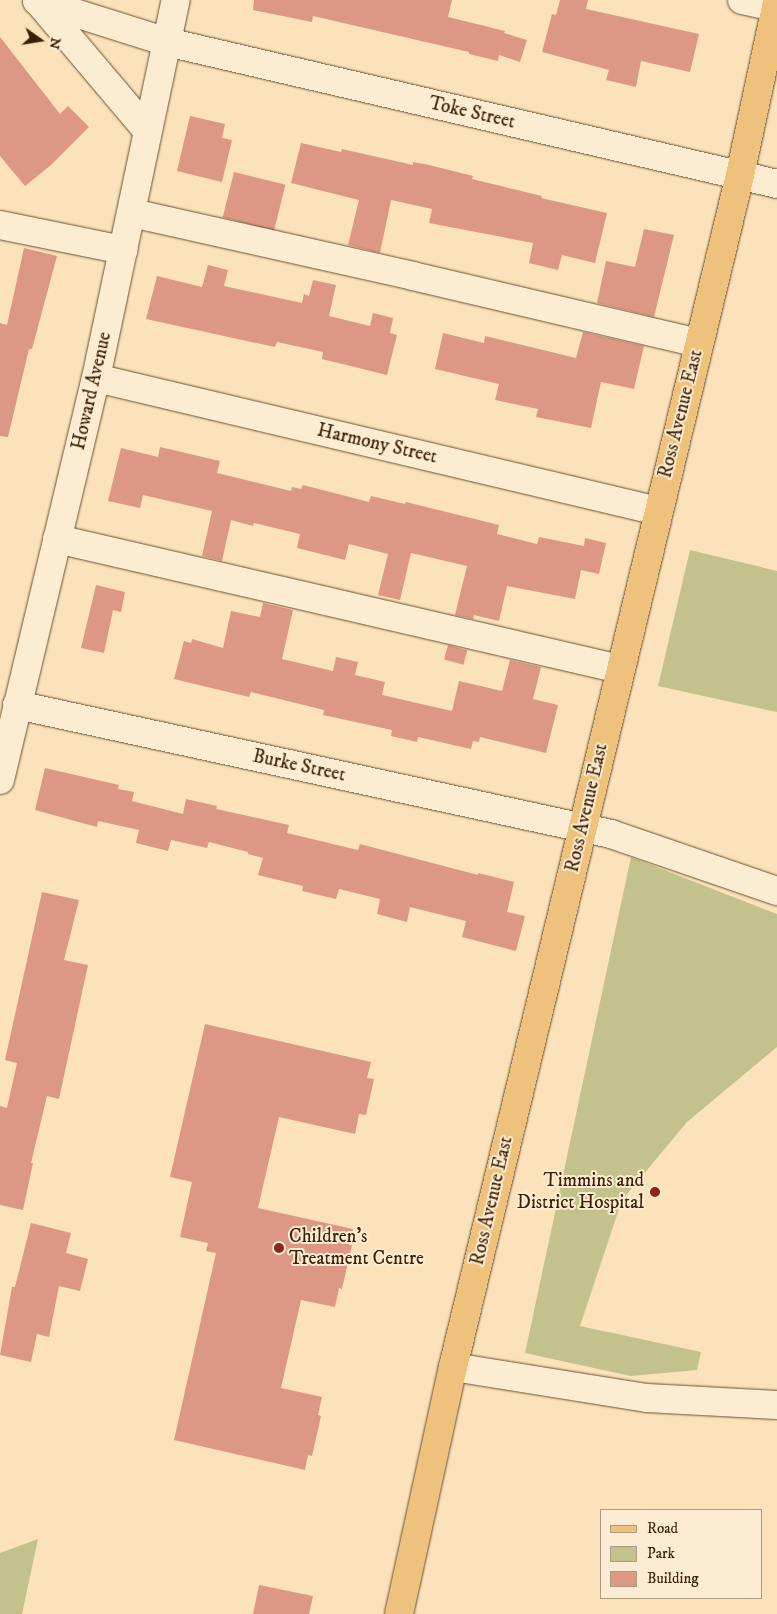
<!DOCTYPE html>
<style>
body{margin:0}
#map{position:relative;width:777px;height:1614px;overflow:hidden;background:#fbe2ba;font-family:"IM FELL DW Pica",serif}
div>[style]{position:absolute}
.green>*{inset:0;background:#c3c28c}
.building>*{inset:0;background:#dc9885;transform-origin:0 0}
.roads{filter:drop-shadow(0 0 1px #6c5033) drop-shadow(0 0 1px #6c5033)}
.minor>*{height:28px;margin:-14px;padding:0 14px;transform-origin:14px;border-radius:14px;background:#fcecd2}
.major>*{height:28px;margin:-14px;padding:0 14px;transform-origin:14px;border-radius:14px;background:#eec17d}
.dots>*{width:14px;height:14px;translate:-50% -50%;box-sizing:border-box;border:2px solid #fcecd2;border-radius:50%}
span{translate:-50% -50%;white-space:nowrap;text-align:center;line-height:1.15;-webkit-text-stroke:4px #fcecd2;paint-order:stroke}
.street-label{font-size:19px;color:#3c2006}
.poi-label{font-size:19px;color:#3c2006}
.right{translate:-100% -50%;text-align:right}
.left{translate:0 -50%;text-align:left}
.legend{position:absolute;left:600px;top:1509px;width:162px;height:90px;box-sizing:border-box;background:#fcecd2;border:1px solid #af9a80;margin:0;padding:6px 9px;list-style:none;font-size:15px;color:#3c2006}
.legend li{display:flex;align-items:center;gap:10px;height:25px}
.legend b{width:25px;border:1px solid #af9a80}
.north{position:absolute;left:15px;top:15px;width:50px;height:50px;-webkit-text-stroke:4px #fcecd2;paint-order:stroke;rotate:103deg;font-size:14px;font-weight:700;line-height:20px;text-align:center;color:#3c2006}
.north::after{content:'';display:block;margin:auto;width:18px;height:22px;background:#3c2006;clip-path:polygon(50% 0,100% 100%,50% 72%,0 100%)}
</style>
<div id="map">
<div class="green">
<div style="clip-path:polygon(690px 550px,777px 571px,777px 712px,658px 686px)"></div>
<div style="clip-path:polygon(631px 857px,777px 914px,777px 1047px,687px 1122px,622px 1200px,580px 1326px,701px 1352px,697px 1370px,631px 1376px,525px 1353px)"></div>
<div style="clip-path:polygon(38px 1539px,22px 1614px,0 1614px,0 1553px)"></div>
</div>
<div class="building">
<div style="clip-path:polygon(254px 0,452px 0,448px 17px,505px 31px,504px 33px,527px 40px,520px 62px,499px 55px,498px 61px,469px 54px,469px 52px,313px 16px,312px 22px,253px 10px)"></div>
<div style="clip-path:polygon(560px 0,588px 0,586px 9px,699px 34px,690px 72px,641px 61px,636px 87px,606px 80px,609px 70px,542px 52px,552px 14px,556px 15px)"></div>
<div style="clip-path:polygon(0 37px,60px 114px,68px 106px,89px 127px,51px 165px,25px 186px,0 156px)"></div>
<div style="clip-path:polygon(190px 116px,225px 124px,222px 138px,232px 140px,222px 182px,177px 171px)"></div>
<div style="clip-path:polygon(301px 143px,341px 152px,342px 149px,413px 165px,413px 162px,429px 165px,473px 176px,472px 179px,542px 196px,541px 198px,607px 213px,595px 263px,562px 255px,558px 270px,529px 263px,533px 243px,429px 223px,432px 209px,391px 200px,380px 253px,348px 245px,359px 200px,291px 183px)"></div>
<div style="left:234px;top:172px;width:53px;height:47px;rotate:14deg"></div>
<div style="clip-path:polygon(644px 229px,674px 235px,654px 317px,597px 303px,606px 261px,635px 267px)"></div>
<div style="clip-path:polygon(24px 248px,57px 256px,32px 349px,29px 349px,8px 437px,0 436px,0 323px,7px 325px)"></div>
<div style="clip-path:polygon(208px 265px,228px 270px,224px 286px,302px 303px,304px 294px,309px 296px,313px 280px,336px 285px,329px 316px,370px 326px,373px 313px,393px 318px,390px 333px,397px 335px,387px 375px,322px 359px,323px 352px,277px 342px,275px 347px,146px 319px,157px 276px,202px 287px)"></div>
<div style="clip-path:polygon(583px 332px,644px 346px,634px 389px,601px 382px,591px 428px,536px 417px,538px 409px,495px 400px,499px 384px,435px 369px,443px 333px,484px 343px,485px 336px,576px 358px)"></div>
<div style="clip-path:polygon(160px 447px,220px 461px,217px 473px,291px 491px,292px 487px,301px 489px,303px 485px,369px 502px,371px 496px,405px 504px,406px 502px,499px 525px,497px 534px,537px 544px,539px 537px,584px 546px,585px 538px,606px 543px,599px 574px,581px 570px,575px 599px,507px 586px,499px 621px,474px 615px,473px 619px,455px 615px,467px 566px,411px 553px,400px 600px,378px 595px,388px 554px,349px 544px,345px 560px,297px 548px,300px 534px,254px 523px,253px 526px,231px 520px,222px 561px,202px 556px,212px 511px,143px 495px,140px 508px,108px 501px,121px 448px,158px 457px)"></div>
<div style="clip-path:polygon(96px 585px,125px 592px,121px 612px,113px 610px,104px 653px,81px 648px)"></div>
<div style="clip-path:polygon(263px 603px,293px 610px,282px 659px,333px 671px,336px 657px,358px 662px,355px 675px,385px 682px,382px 695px,452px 711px,459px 681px,502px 691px,510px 660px,541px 667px,533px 699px,558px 705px,546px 753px,480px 737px,479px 742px,473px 741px,471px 749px,418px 737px,417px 742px,391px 736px,392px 730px,323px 715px,324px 710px,251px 692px,249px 697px,174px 679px,184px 641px,191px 643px,192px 639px,223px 648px,231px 611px,260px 617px)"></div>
<div style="left:448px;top:645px;width:20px;height:15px;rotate:15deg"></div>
<div style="clip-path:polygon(45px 768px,119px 785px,118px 789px,134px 792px,132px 801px,183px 814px,186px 799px,217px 806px,216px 809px,289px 825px,287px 833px,358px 850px,360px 844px,478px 875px,478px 873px,514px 882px,507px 912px,525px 916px,516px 951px,462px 937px,466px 921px,410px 907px,407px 922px,377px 914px,380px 899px,339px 889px,336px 899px,302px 891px,303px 886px,258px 875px,263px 858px,248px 854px,248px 852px,209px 842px,207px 848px,171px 840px,168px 851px,136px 843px,139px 830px,98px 821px,97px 827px,35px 810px)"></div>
<div style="clip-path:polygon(42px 892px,79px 900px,64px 960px,88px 965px,59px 1099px,47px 1096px,31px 1163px,33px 1163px,23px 1210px,0 1205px,0 1106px,7px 1108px,17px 1063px,5px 1060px)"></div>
<div style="clip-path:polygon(205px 1024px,371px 1062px,367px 1078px,374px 1079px,366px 1115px,359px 1114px,355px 1134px,279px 1117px,258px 1208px,353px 1229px,349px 1245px,352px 1245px,342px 1289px,339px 1288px,335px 1307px,301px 1300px,281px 1388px,322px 1397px,318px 1415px,321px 1416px,312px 1456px,308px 1455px,305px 1470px,174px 1440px,216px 1253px,206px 1251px,208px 1243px,180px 1237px,192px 1182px,170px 1177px)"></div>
<div style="clip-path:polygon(31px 1223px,71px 1233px,66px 1253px,88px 1259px,80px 1291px,59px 1286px,49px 1337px,37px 1334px,31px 1362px,0 1355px,12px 1287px,15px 1287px)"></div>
<div style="clip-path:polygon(259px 1585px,313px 1596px,309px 1614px,253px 1614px)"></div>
</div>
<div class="roads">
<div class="minor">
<div style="left:37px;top:0;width:170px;rotate:49.8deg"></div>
<div style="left:742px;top:0;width:35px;rotate:12deg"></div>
<div style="left:37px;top:1px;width:136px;rotate:17.5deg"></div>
<div style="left:167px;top:42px;width:626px;rotate:13.1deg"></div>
<div style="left:132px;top:213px;width:288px;rotate:12.6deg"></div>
<div style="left:413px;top:276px;width:293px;rotate:13.2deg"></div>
<div style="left:0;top:225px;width:126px;rotate:11.5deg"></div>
<div style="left:96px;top:378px;width:578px;rotate:13.31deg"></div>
<div style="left:57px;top:539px;width:578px;rotate:13deg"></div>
<div style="left:17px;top:705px;width:608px;rotate:12.25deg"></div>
<div style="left:611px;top:834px;width:176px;rotate:19deg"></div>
<div style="left:0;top:780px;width:413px;rotate:-76.6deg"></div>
<div style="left:96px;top:378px;width:386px;rotate:-78.1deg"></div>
<div style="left:453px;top:1367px;width:196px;rotate:9.1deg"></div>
<div style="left:647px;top:1398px;width:130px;rotate:3.1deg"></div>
</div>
<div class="major">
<div style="left:399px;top:1614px;width:253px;rotate:-77.7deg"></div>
<div style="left:453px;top:1367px;width:1226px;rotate:-76.46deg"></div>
<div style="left:740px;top:175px;width:177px;rotate:-77.9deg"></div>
</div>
</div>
<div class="dots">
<div style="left:655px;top:1192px;background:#8f2418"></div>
<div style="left:279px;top:1248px;background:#8f2418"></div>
</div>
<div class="street-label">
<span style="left:472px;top:113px;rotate:13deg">Toke Street</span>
<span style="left:92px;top:391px;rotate:-77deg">Howard Avenue</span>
<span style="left:681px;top:414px;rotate:-76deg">Ross Avenue East</span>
<span style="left:377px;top:444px;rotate:13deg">Harmony Street</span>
<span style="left:299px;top:766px;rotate:12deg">Burke Street</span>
<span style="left:587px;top:808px;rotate:-77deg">Ross Avenue East</span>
<span style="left:492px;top:1201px;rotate:-77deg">Ross Avenue East</span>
</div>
<div class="poi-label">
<span class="right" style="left:644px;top:1192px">Timmins and<br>District Hospital</span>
<span class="left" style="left:289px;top:1248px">Children's<br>Treatment Centre</span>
</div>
<ul class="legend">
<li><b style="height:6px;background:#eec17d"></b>Road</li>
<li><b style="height:14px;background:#c3c28c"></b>Park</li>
<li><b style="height:14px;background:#dc9885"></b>Building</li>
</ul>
<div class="north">N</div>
</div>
